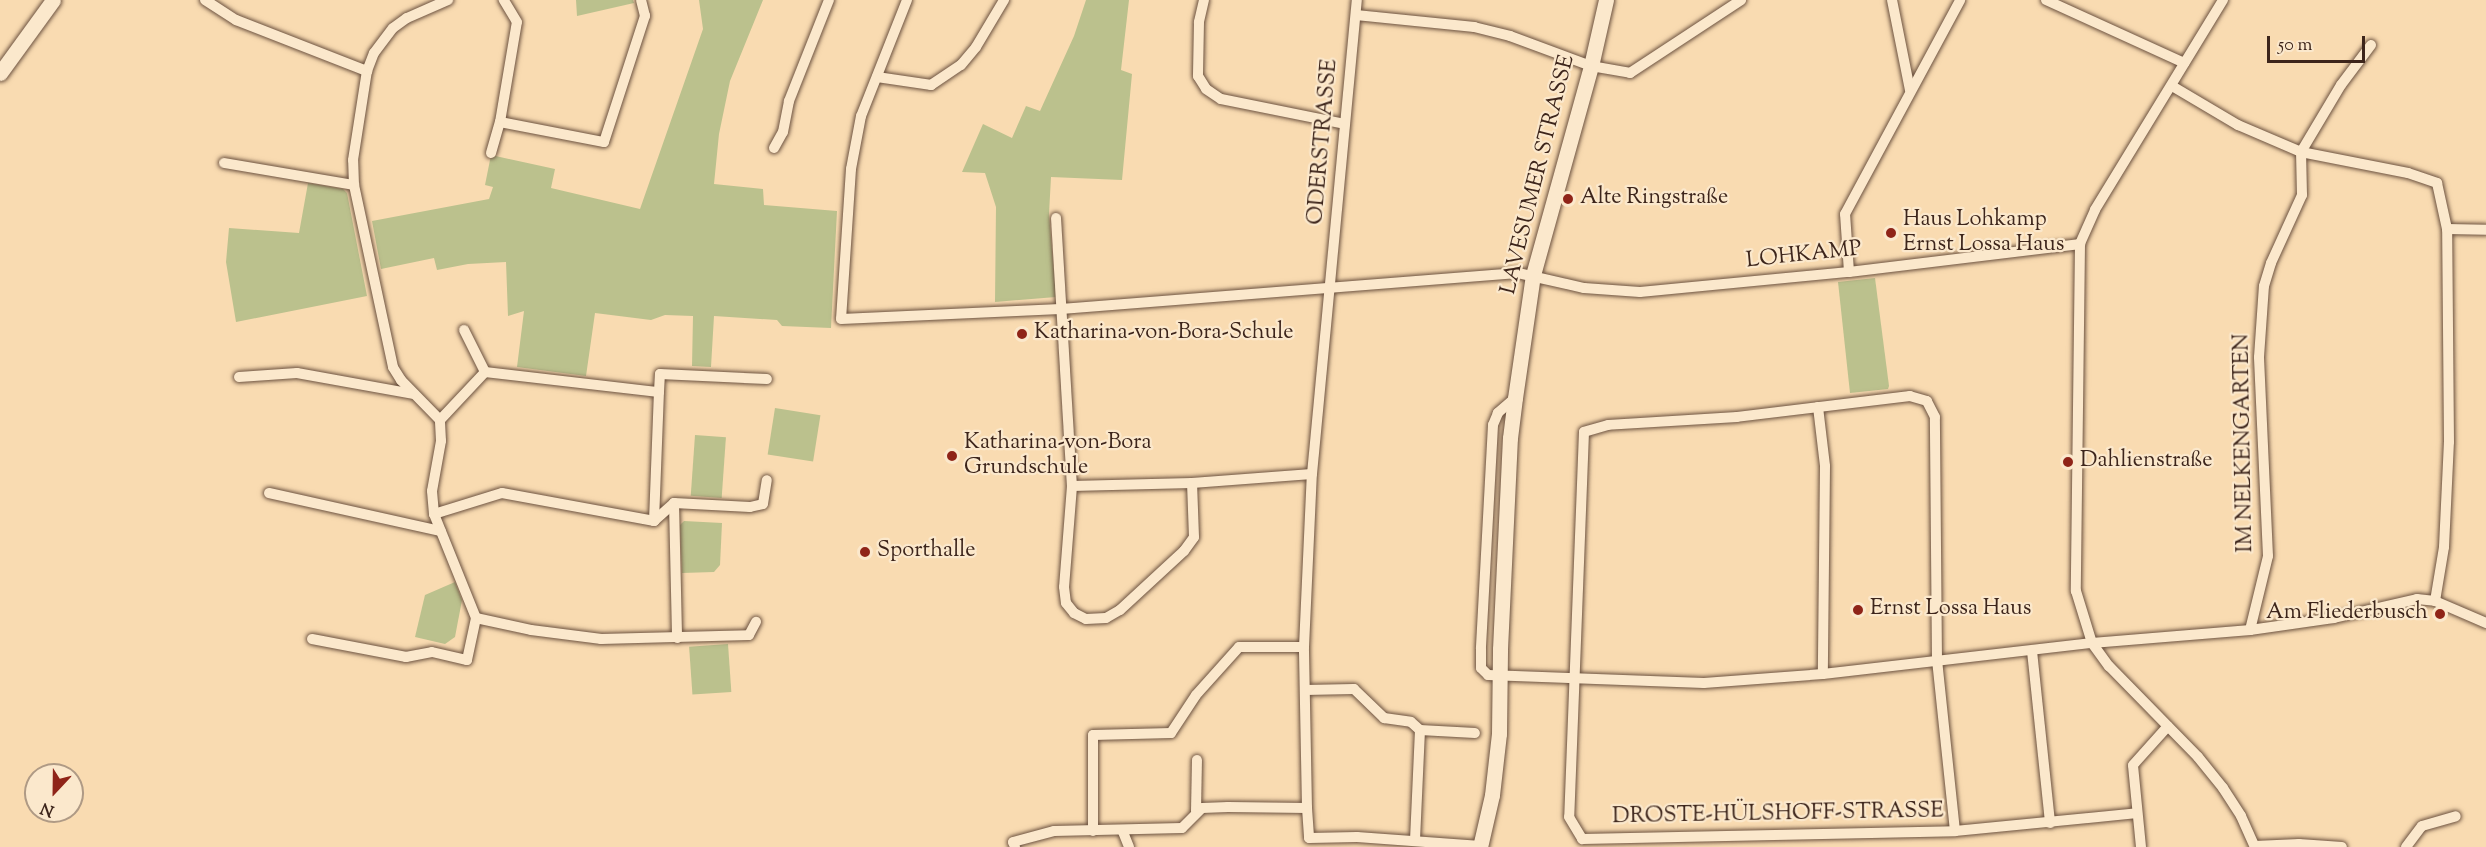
<!DOCTYPE html>
<meta charset="utf-8">
<style>
body{margin:0}
#map{position:relative;width:2486px;height:847px;overflow:hidden;background:#f9dbb1;font-family:"Sorts Mill Goudy",serif}
div>[style]{position:absolute}
.green>*{inset:0;background:#bbc18d;transform-origin:0 0}
.roads{filter:drop-shadow(0 0 2px #6c5240) drop-shadow(0 0 2px #6c5240)}
.street>*{height:10px;margin:-5px;padding:0 5px;transform-origin:5px;border-radius:5px;background:#fbe8cc}
.secondary>*{height:15px;margin:-7.5px;padding:0 7.5px;transform-origin:7.5px;border-radius:7.5px;background:#fbe8cc}
.dots>*{width:16px;height:16px;translate:-50% -50%;box-sizing:border-box;border:3px solid #fbe8cc;border-radius:50%}
span{translate:-50% -50%;white-space:nowrap;text-align:center;line-height:1.15;-webkit-text-stroke:4.5px #fbe8cc;paint-order:stroke}
.street-label{font-size:22px;color:#3d251b}
.poi-label{font-size:22px;color:#3d251b}
.left{translate:0 -50%;text-align:left}
.right{translate:-100% -50%;text-align:right}
.north{position:absolute;left:24px;top:763px;width:60px;height:60px;box-sizing:border-box;background:#fbe8cc;border:2px solid #af9a85;border-radius:50%;rotate:202deg;font-size:16px;font-weight:700;line-height:24px;text-align:center;color:#3d251b}
.north::after{content:'';display:block;margin:auto;width:21px;height:27px;background:#8f2418;clip-path:polygon(50% 0,100% 100%,50% 72%,0 100%)}
.scale{position:absolute;left:2267px;top:36px;width:98px;height:27px;box-sizing:border-box;border:3px solid #3d251b;border-top:0;padding-left:8px;font-size:18px;line-height:21px;white-space:nowrap;color:#3d251b;-webkit-text-stroke:4px #fbe8cc;paint-order:stroke}
</style>
<div id="map">
<div class="green">
<div style="clip-path:polygon(576px 0,633px 0,634px 3px,577px 16px)"></div>
<div style="clip-path:polygon(699px 0,763px 0,730px 81px,719px 134px,714px 184px,763px 189px,764px 205px,837px 211px,831px 328px,782px 326px,777px 320px,714px 316px,711px 367px,692px 366px,693px 316px,665px 315px,651px 320px,595px 313px,586px 376px,517px 367px,524px 311px,508px 316px,506px 262px,468px 264px,437px 270px,434px 258px,381px 269px,372px 221px,489px 199px,493px 187px,485px 185px,491px 155px,555px 169px,551px 188px,640px 209px,703px 29px)"></div>
<div style="clip-path:polygon(1086px 0,1129px 0,1121px 70px,1132px 74px,1122px 180px,1051px 177px,1049px 214px,1056px 297px,995px 302px,996px 207px,985px 173px,962px 172px,983px 124px,1012px 138px,1026px 106px,1040px 111px,1074px 36px)"></div>
<div style="clip-path:polygon(308px 183px,343px 189px,347px 193px,367px 296px,236px 322px,226px 262px,229px 228px,299px 233px)"></div>
<div style="clip-path:polygon(1875px 278px,1889px 386px,1888px 389px,1850px 393px,1838px 282px)"></div>
<div style="left:775px;top:408px;width:46px;height:47px;rotate:9deg"></div>
<div style="left:695px;top:435px;width:31px;height:61px;rotate:4deg"></div>
<div style="clip-path:polygon(684px 521px,722px 523px,720px 565px,714px 572px,682px 573px,680px 525px)"></div>
<div style="clip-path:polygon(455px 582px,462px 600px,455px 637px,445px 644px,415px 637px,425px 595px)"></div>
<div style="left:728px;top:644px;width:48px;height:39px;rotate:86deg"></div>
</div>
<div class="roads">
<div class="street">
<div style="left:205px;top:0;width:37px;rotate:33deg"></div>
<div style="left:236px;top:20px;width:141px;rotate:21.3deg"></div>
<div style="left:907px;top:0;width:125px;rotate:111.6deg"></div>
<div style="left:861px;top:116px;width:54px;rotate:100.7deg"></div>
<div style="left:851px;top:169px;width:150px;rotate:93.8deg"></div>
<div style="left:841px;top:319px;width:220px;rotate:-2.6deg"></div>
<div style="left:1061px;top:309px;width:458px;rotate:-4.5deg"></div>
<div style="left:1518px;top:273px;width:68px;rotate:12.8deg"></div>
<div style="left:1584px;top:288px;width:56px;rotate:4.1deg"></div>
<div style="left:1640px;top:292px;width:210px;rotate:-5.5deg"></div>
<div style="left:1849px;top:272px;width:233px;rotate:-6.9deg"></div>
<div style="left:1204px;top:0;width:23px;rotate:103deg"></div>
<div style="left:1199px;top:22px;width:54px;rotate:91.1deg"></div>
<div style="left:1198px;top:76px;width:15px;rotate:58deg"></div>
<div style="left:1206px;top:89px;width:18px;rotate:34deg"></div>
<div style="left:1221px;top:99px;width:126px;rotate:11.4deg"></div>
<div style="left:1892px;top:0;width:92px;rotate:78.7deg"></div>
<div style="left:2046px;top:0;width:152px;rotate:24.5deg"></div>
<div style="left:2223px;top:0;width:246px;rotate:121.4deg"></div>
<div style="left:2095px;top:210px;width:37px;rotate:114deg"></div>
<div style="left:2080px;top:244px;width:347px;rotate:90.7deg"></div>
<div style="left:2076px;top:591px;width:54px;rotate:72.9deg"></div>
<div style="left:2092px;top:643px;width:29px;rotate:54deg"></div>
<div style="left:2109px;top:666px;width:127px;rotate:45.6deg"></div>
<div style="left:2198px;top:757px;width:40px;rotate:51deg"></div>
<div style="left:2223px;top:788px;width:33px;rotate:57deg"></div>
<div style="left:2241px;top:816px;width:34px;rotate:66deg"></div>
<div style="left:1356px;top:15px;width:119px;rotate:5.8deg"></div>
<div style="left:1474px;top:27px;width:37px;rotate:14deg"></div>
<div style="left:1510px;top:36px;width:86px;rotate:20.3deg"></div>
<div style="left:1591px;top:66px;width:40px;rotate:10deg"></div>
<div style="left:1630px;top:73px;width:133px;rotate:-33.3deg"></div>
<div style="left:877px;top:77px;width:55px;rotate:8.4deg"></div>
<div style="left:931px;top:85px;width:36px;rotate:-34deg"></div>
<div style="left:961px;top:65px;width:23px;rotate:-50deg"></div>
<div style="left:976px;top:47px;width:55px;rotate:-59.2deg"></div>
<div style="left:2172px;top:86px;width:77px;rotate:30.6deg"></div>
<div style="left:2238px;top:125px;width:69px;rotate:23.2deg"></div>
<div style="left:2301px;top:152px;width:109px;rotate:11.1deg"></div>
<div style="left:2408px;top:173px;width:31px;rotate:19deg"></div>
<div style="left:2437px;top:183px;width:47px;rotate:77.7deg"></div>
<div style="left:2447px;top:229px;width:39px;rotate:1deg"></div>
<div style="left:500px;top:122px;width:106px;rotate:10.9deg"></div>
<div style="left:604px;top:142px;width:133px;rotate:-72deg"></div>
<div style="left:645px;top:16px;width:16px;rotate:-104deg"></div>
<div style="left:774px;top:148px;width:18px;rotate:-61deg"></div>
<div style="left:783px;top:132px;width:32px;rotate:-79deg"></div>
<div style="left:789px;top:101px;width:109px;rotate:-68.4deg"></div>
<div style="left:491px;top:153px;width:32px;rotate:-74deg"></div>
<div style="left:500px;top:122px;width:101px;rotate:-80.4deg"></div>
<div style="left:517px;top:22px;width:26px;rotate:-121deg"></div>
<div style="left:224px;top:163px;width:132px;rotate:9.6deg"></div>
<div style="left:1056px;top:218px;width:268px;rotate:86.6deg"></div>
<div style="left:1072px;top:486px;width:120px;rotate:-1.4deg"></div>
<div style="left:1192px;top:483px;width:120px;rotate:-4.3deg"></div>
<div style="left:1312px;top:474px;width:476px;rotate:-84.6deg"></div>
<div style="left:1849px;top:272px;width:58px;rotate:-93.9deg"></div>
<div style="left:1845px;top:214px;width:243px;rotate:-61.7deg"></div>
<div style="left:464px;top:330px;width:47px;rotate:63.4deg"></div>
<div style="left:239px;top:377px;width:58px;rotate:-3.9deg"></div>
<div style="left:297px;top:373px;width:119px;rotate:10.2deg"></div>
<div style="left:1515px;top:398px;width:23px;rotate:139deg"></div>
<div style="left:1498px;top:413px;width:13px;rotate:113deg"></div>
<div style="left:1493px;top:425px;width:224px;rotate:93.1deg"></div>
<div style="left:1481px;top:649px;width:19px;rotate:90deg"></div>
<div style="left:1481px;top:668px;width:10px;rotate:45deg"></div>
<div style="left:1488px;top:675px;width:216px;rotate:2.1deg"></div>
<div style="left:1704px;top:683px;width:119px;rotate:-4.3deg"></div>
<div style="left:1823px;top:674px;width:271px;rotate:-6.6deg"></div>
<div style="left:2092px;top:643px;width:159px;rotate:-4.7deg"></div>
<div style="left:2250px;top:630px;width:85px;rotate:-8.1deg"></div>
<div style="left:2334px;top:618px;width:85px;rotate:-12.9deg"></div>
<div style="left:2417px;top:599px;width:18px;rotate:6deg"></div>
<div style="left:2435px;top:601px;width:56px;rotate:23.3deg"></div>
<div style="left:1818px;top:407px;width:59px;rotate:83.2deg"></div>
<div style="left:1825px;top:466px;width:208px;rotate:90.6deg"></div>
<div style="left:440px;top:420px;width:66px;rotate:-46.8deg"></div>
<div style="left:485px;top:372px;width:175px;rotate:6.6deg"></div>
<div style="left:659px;top:392px;width:18px;rotate:-87deg"></div>
<div style="left:660px;top:374px;width:107px;rotate:2.7deg"></div>
<div style="left:1072px;top:486px;width:101px;rotate:94.5deg"></div>
<div style="left:1064px;top:587px;width:16px;rotate:83deg"></div>
<div style="left:1066px;top:603px;width:13px;rotate:51deg"></div>
<div style="left:1074px;top:613px;width:13px;rotate:27deg"></div>
<div style="left:1086px;top:619px;width:20px;rotate:-3deg"></div>
<div style="left:1106px;top:618px;width:16px;rotate:-30deg"></div>
<div style="left:1120px;top:610px;width:87px;rotate:-42.7deg"></div>
<div style="left:1184px;top:551px;width:17px;rotate:-54deg"></div>
<div style="left:1194px;top:537px;width:54px;rotate:-92.1deg"></div>
<div style="left:269px;top:493px;width:176px;rotate:12.5deg"></div>
<div style="left:674px;top:503px;width:135px;rotate:88.7deg"></div>
<div style="left:434px;top:514px;width:71px;rotate:-17.2deg"></div>
<div style="left:502px;top:493px;width:155px;rotate:10.4deg"></div>
<div style="left:654px;top:521px;width:27px;rotate:-42deg"></div>
<div style="left:674px;top:503px;width:76px;rotate:3deg"></div>
<div style="left:750px;top:507px;width:13px;rotate:-13deg"></div>
<div style="left:763px;top:504px;width:24px;rotate:-81deg"></div>
<div style="left:654px;top:521px;width:129px;rotate:-87.8deg"></div>
<div style="left:2435px;top:601px;width:55px;rotate:-80.5deg"></div>
<div style="left:2444px;top:547px;width:105px;rotate:-87.3deg"></div>
<div style="left:2449px;top:442px;width:213px;rotate:-90.5deg"></div>
<div style="left:476px;top:618px;width:56px;rotate:12.3deg"></div>
<div style="left:531px;top:630px;width:71px;rotate:7.3deg"></div>
<div style="left:601px;top:639px;width:148px;rotate:-1.5deg"></div>
<div style="left:749px;top:635px;width:15px;rotate:-62deg"></div>
<div style="left:2250px;top:630px;width:76px;rotate:-76.3deg"></div>
<div style="left:2268px;top:556px;width:199px;rotate:-92.6deg"></div>
<div style="left:2259px;top:357px;width:71px;rotate:-86deg"></div>
<div style="left:2264px;top:286px;width:24px;rotate:-73deg"></div>
<div style="left:2271px;top:263px;width:75px;rotate:-65.5deg"></div>
<div style="left:2302px;top:195px;width:43px;rotate:-91.3deg"></div>
<div style="left:2301px;top:152px;width:78px;rotate:-59.2deg"></div>
<div style="left:2341px;top:85px;width:50px;rotate:-53.1deg"></div>
<div style="left:312px;top:639px;width:96px;rotate:10.8deg"></div>
<div style="left:406px;top:657px;width:26px;rotate:-11deg"></div>
<div style="left:432px;top:652px;width:36px;rotate:13deg"></div>
<div style="left:467px;top:660px;width:43px;rotate:-77.9deg"></div>
<div style="left:476px;top:618px;width:112px;rotate:-112deg"></div>
<div style="left:434px;top:514px;width:23px;rotate:-95deg"></div>
<div style="left:432px;top:491px;width:51px;rotate:-79.8deg"></div>
<div style="left:441px;top:441px;width:21px;rotate:-93deg"></div>
<div style="left:440px;top:420px;width:56px;rotate:-134.3deg"></div>
<div style="left:401px;top:380px;width:15px;rotate:-122deg"></div>
<div style="left:393px;top:367px;width:186px;rotate:-102.1deg"></div>
<div style="left:354px;top:185px;width:25px;rotate:-92deg"></div>
<div style="left:353px;top:160px;width:90px;rotate:-81.1deg"></div>
<div style="left:367px;top:71px;width:19px;rotate:-69deg"></div>
<div style="left:374px;top:53px;width:31px;rotate:-53deg"></div>
<div style="left:393px;top:28px;width:17px;rotate:-36deg"></div>
<div style="left:407px;top:18px;width:45px;rotate:-23.7deg"></div>
<div style="left:2032px;top:651px;width:173px;rotate:84deg"></div>
<div style="left:1305px;top:690px;width:49px;rotate:-1.2deg"></div>
<div style="left:1354px;top:689px;width:42px;rotate:44deg"></div>
<div style="left:1384px;top:718px;width:27px;rotate:8deg"></div>
<div style="left:1411px;top:722px;width:12px;rotate:42deg"></div>
<div style="left:1420px;top:730px;width:110px;rotate:92.6deg"></div>
<div style="left:1420px;top:730px;width:55px;rotate:3.1deg"></div>
<div style="left:1307px;top:808px;width:161px;rotate:-91.1deg"></div>
<div style="left:1304px;top:647px;width:173px;rotate:-87.4deg"></div>
<div style="left:1196px;top:811px;width:51px;rotate:-88.9deg"></div>
<div style="left:1093px;top:831px;width:96px;rotate:-90deg"></div>
<div style="left:1093px;top:735px;width:78px;rotate:-1.5deg"></div>
<div style="left:1171px;top:733px;width:45px;rotate:-56.7deg"></div>
<div style="left:1196px;top:695px;width:64px;rotate:-48.1deg"></div>
<div style="left:1239px;top:647px;width:65px"></div>
<div style="left:1955px;top:831px;width:171px;rotate:-96deg"></div>
<div style="left:1937px;top:661px;width:244px;rotate:-90.5deg"></div>
<div style="left:1935px;top:417px;width:18px;rotate:-117deg"></div>
<div style="left:1927px;top:401px;width:18px;rotate:-164deg"></div>
<div style="left:1910px;top:396px;width:174px;rotate:173.1deg"></div>
<div style="left:1737px;top:417px;width:129px;rotate:176.5deg"></div>
<div style="left:1608px;top:425px;width:25px;rotate:164deg"></div>
<div style="left:1584px;top:432px;width:385px;rotate:92.2deg"></div>
<div style="left:1569px;top:817px;width:26px;rotate:59deg"></div>
<div style="left:1582px;top:839px;width:373px;rotate:-1.2deg"></div>
<div style="left:1955px;top:831px;width:183px;rotate:-5.6deg"></div>
<div style="left:1123px;top:832px;width:16px;rotate:68deg"></div>
<div style="left:2255px;top:846px;width:44px;rotate:-2.6deg"></div>
<div style="left:2299px;top:844px;width:43px;rotate:4deg"></div>
<div style="left:1015px;top:847px;width:5px;rotate:-112deg"></div>
<div style="left:1013px;top:842px;width:42px;rotate:-15deg"></div>
<div style="left:1054px;top:831px;width:128px;rotate:-1.3deg"></div>
<div style="left:1182px;top:828px;width:28px;rotate:-45deg"></div>
<div style="left:1202px;top:808px;width:26px;rotate:-2deg"></div>
<div style="left:1228px;top:807px;width:79px;rotate:0.7deg"></div>
<div style="left:1307px;top:808px;width:30px;rotate:86deg"></div>
<div style="left:1309px;top:838px;width:48px;rotate:-1.2deg"></div>
<div style="left:1357px;top:837px;width:124px;rotate:4.2deg"></div>
<div style="left:2141px;top:847px;width:82px;rotate:-95.6deg"></div>
<div style="left:2133px;top:765px;width:52px;rotate:-48.1deg"></div>
<div style="left:2406px;top:847px;width:26px;rotate:-53deg"></div>
<div style="left:2422px;top:826px;width:35px;rotate:-16deg"></div>
</div>
<div class="secondary">
<div style="left:0;top:73px;width:90px;rotate:-54deg"></div>
<div style="left:1480px;top:847px;width:53px;rotate:-77deg"></div>
<div style="left:1492px;top:795px;width:61px;rotate:-83.5deg"></div>
<div style="left:1499px;top:734px;width:85px;rotate:-89.3deg"></div>
<div style="left:1500px;top:649px;width:211px;rotate:-87.3deg"></div>
<div style="left:1510px;top:438px;width:40px;rotate:-82.9deg"></div>
<div style="left:1515px;top:398px;width:124px;rotate:-81.7deg"></div>
<div style="left:1533px;top:275px;width:217px;rotate:-74.5deg"></div>
<div style="left:1591px;top:66px;width:68px;rotate:-77.2deg"></div>
</div>
</div>
<div class="dots">
<div style="left:1568px;top:199px;background:#8f2418"></div>
<div style="left:1891px;top:233px;background:#8f2418"></div>
<div style="left:1022px;top:334px;background:#8f2418"></div>
<div style="left:952px;top:456px;background:#8f2418"></div>
<div style="left:2068px;top:462px;background:#8f2418"></div>
<div style="left:865px;top:552px;background:#8f2418"></div>
<div style="left:1858px;top:610px;background:#8f2418"></div>
<div style="left:2440px;top:614px;background:#8f2418"></div>
</div>
<div class="street-label">
<span style="left:1324px;top:142px;rotate:-85deg">ODERSTRASSE</span>
<span style="left:1539px;top:175px;rotate:-76deg">LAVESUMER STRASSE</span>
<span style="left:1804px;top:256px;rotate:-6deg">LOHKAMP</span>
<span style="left:2245px;top:443px;rotate:-91deg">IM NELKENGARTEN</span>
<span style="left:1778px;top:815px;rotate:-1deg">DROSTE-HÜLSHOFF-STRASSE</span>
</div>
<div class="poi-label">
<span class="left" style="left:1580px;top:199px">Alte Ringstraße</span>
<span class="left" style="left:1903px;top:233px">Haus Lohkamp<br>Ernst Lossa Haus</span>
<span class="left" style="left:1034px;top:334px">Katharina-von-Bora-Schule</span>
<span class="left" style="left:964px;top:456px">Katharina-von-Bora<br>Grundschule</span>
<span class="left" style="left:2080px;top:462px">Dahlienstraße</span>
<span class="left" style="left:877px;top:552px">Sporthalle</span>
<span class="left" style="left:1870px;top:610px">Ernst Lossa Haus</span>
<span class="right" style="left:2428px;top:614px">Am Fliederbusch</span>
</div>
<div class="north">N</div>
<div class="scale">50 m</div>
</div>
